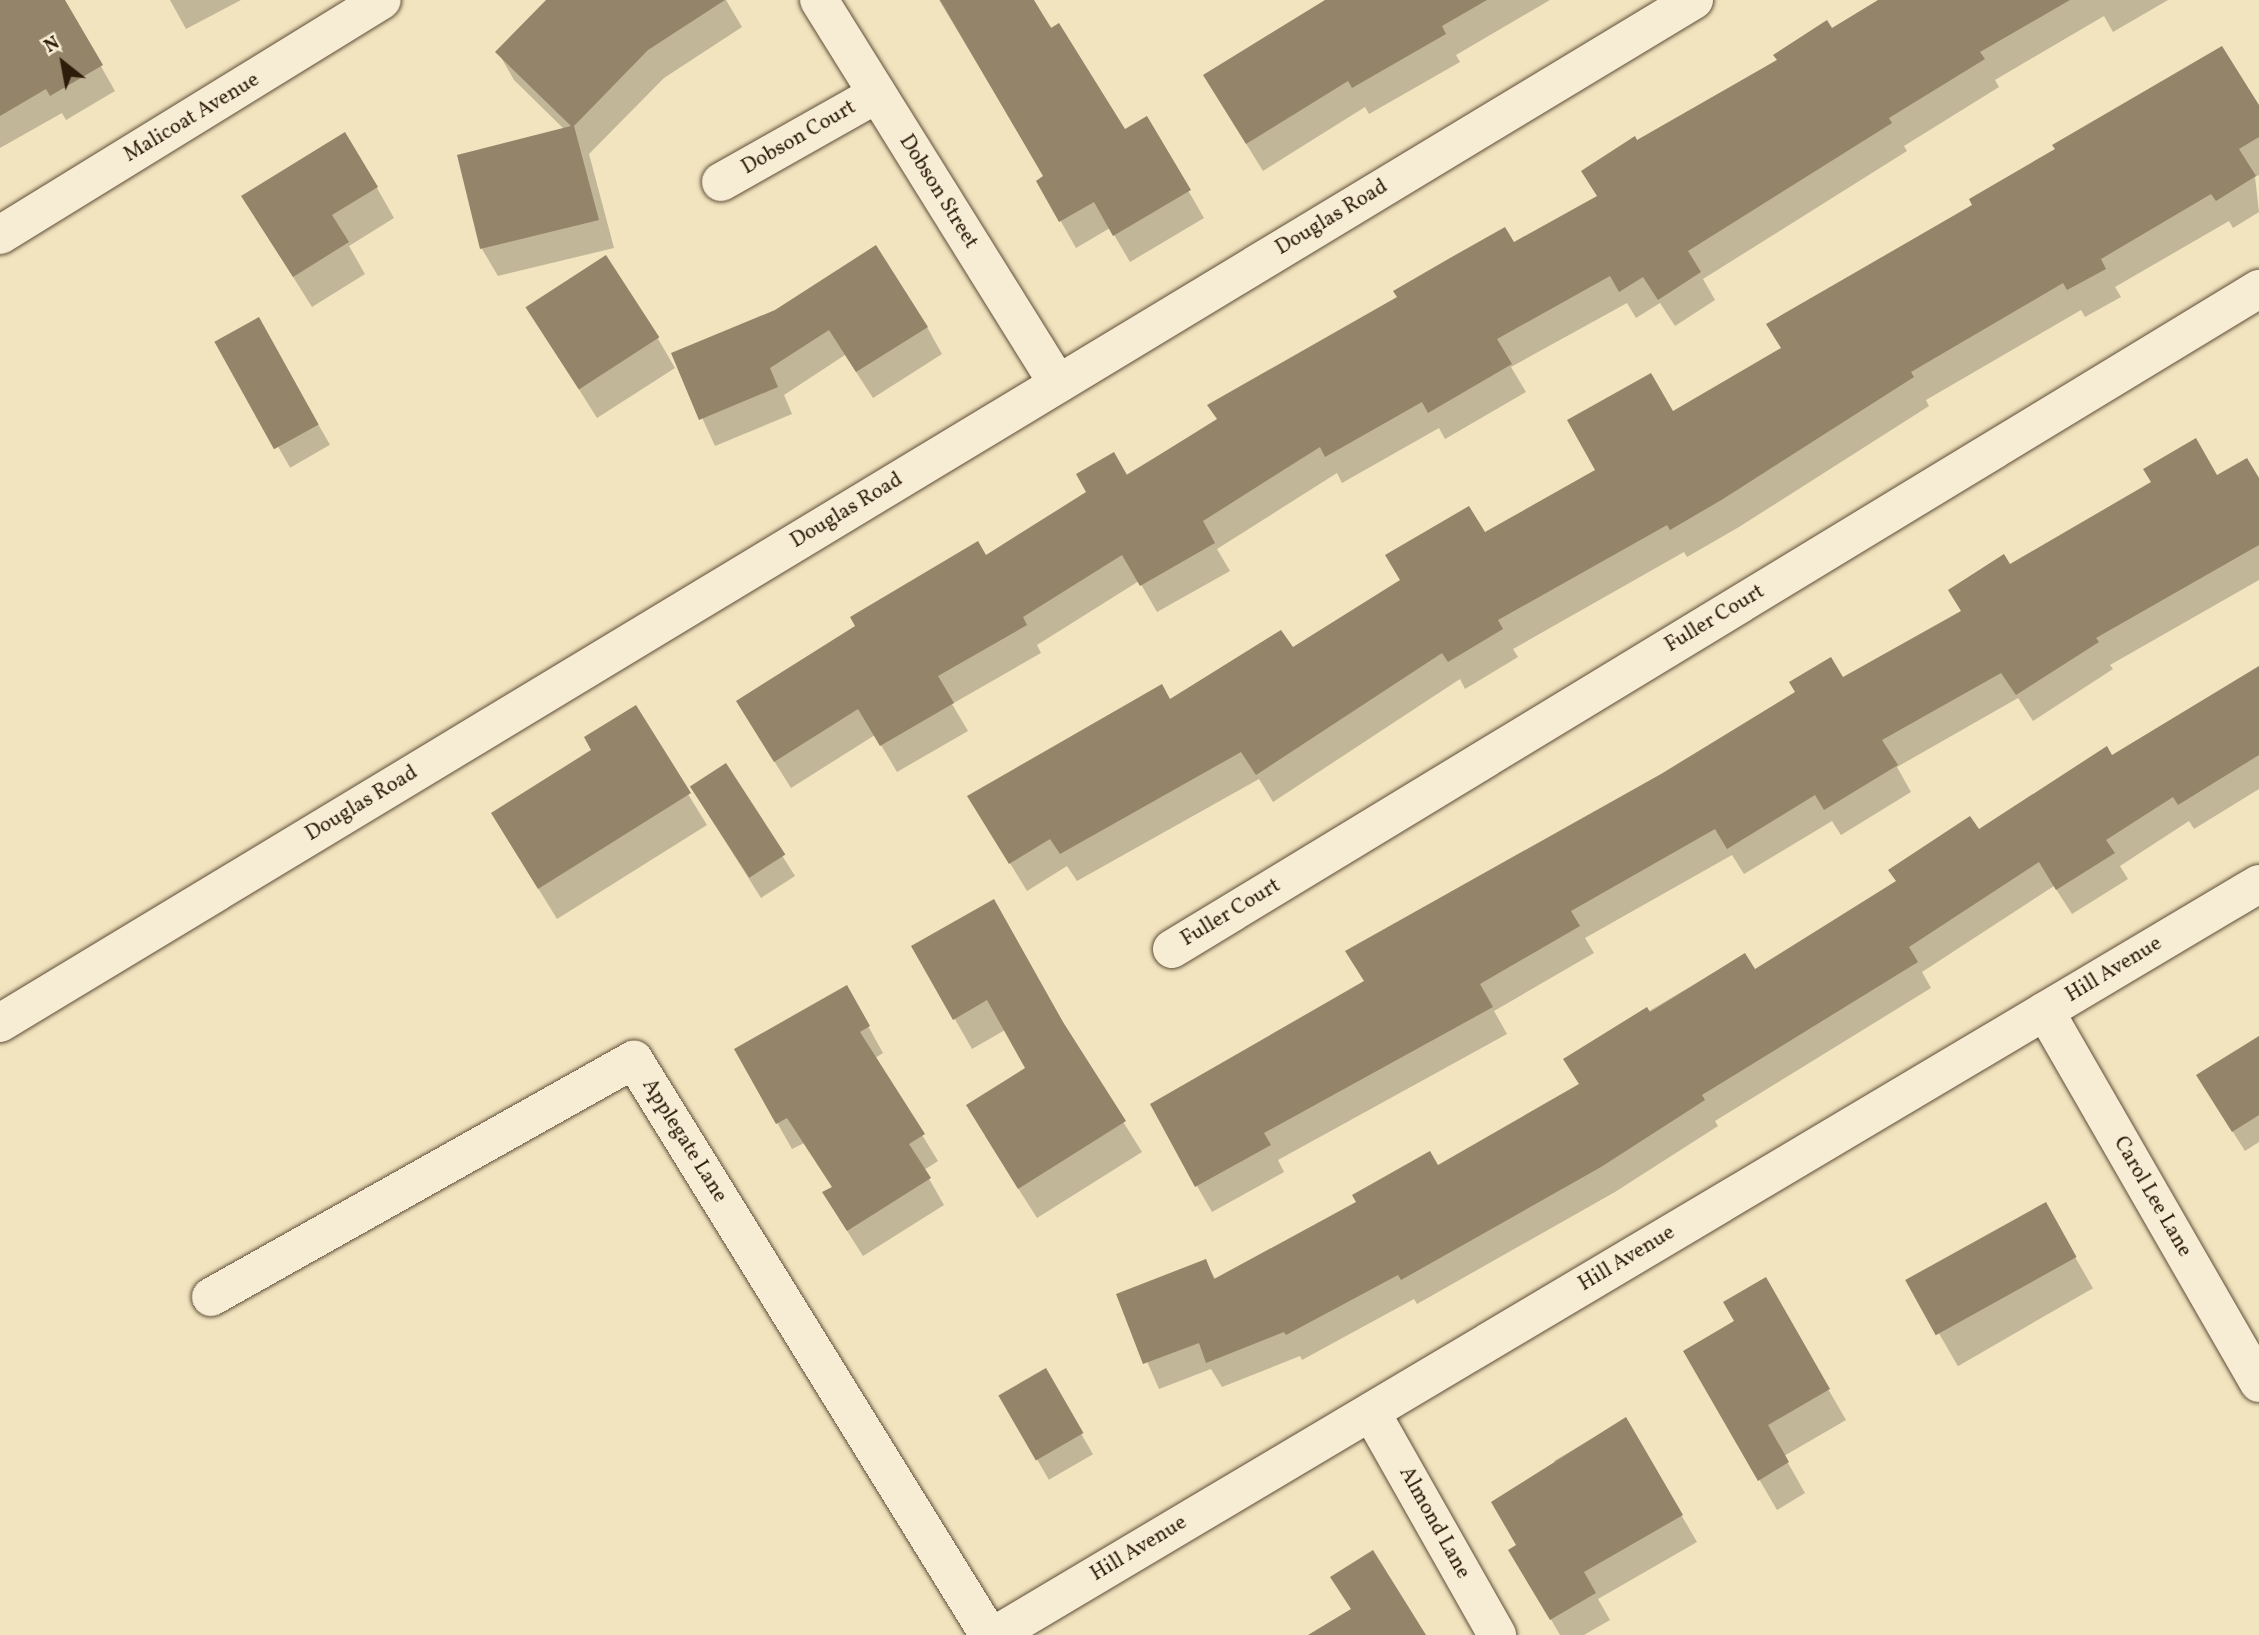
<!DOCTYPE html>
<style>
body{margin:0}
#map{position:relative;width:2259px;height:1635px;overflow:hidden;background:#f2e4bf;font-family:Vollkorn,serif}
div>[style]{position:absolute}
.shadow>*{inset:0;background:#0003;transform-origin:0 0}
.building>*{inset:0;background:#948469;transform-origin:0 0}
.roads{filter:drop-shadow(0 0 2px #5f4e38) drop-shadow(0 0 2px #5f4e38)}
.minor>*{height:38px;margin:-19px;padding:0 19px;transform-origin:19px;border-radius:19px;background:#f7edd5}
span{translate:-50% -50%;white-space:nowrap;text-align:center;line-height:1.15;-webkit-text-stroke:5px #f7edd5;paint-order:stroke}
.street-label{font-size:21px;color:#2e1c0b}
.north{position:absolute;left:28px;top:28px;width:70px;height:70px;-webkit-text-stroke:5px #f7edd5;paint-order:stroke;rotate:329deg;font-size:19px;font-weight:700;line-height:28px;text-align:center;color:#2e1c0b}
.north::after{content:'';display:block;margin:auto;width:24px;height:32px;background:#2e1c0b;clip-path:polygon(50% 0,100% 100%,50% 72%,0 100%)}
</style>
<div id="map">
<div class="shadow">
<div style="clip-path:polygon(0 0,63px 0,115px 91px,66px 120px,62px 113px,0 148px)"></div>
<div style="clip-path:polygon(170px 0,241px 0,186px 29px)"></div>
<div style="clip-path:polygon(548px 0,726px 0,742px 27px,664px 78px,589px 154px,614px 248px,498px 276px,482px 249px,565px 130px,514px 80px,498px 52px)"></div>
<div style="clip-path:polygon(939px 0,1032px 0,1124px 131px,1147px 119px,1204px 218px,1130px 262px,1110px 228px,1076px 248px,1038px 181px,1045px 177px)"></div>
<div style="clip-path:polygon(1327px 0,1550px 0,1456px 55px,1460px 62px,1369px 114px,1365px 107px,1263px 171px,1221px 103px)"></div>
<div style="clip-path:polygon(1881px 0,2168px 0,2113px 32px,2104px 16px,1995px 80px,1999px 87px,1904px 146px,1907px 151px,1703px 279px,1715px 300px,1675px 326px,1660px 303px,1636px 318px,1627px 303px,1511px 367px,1526px 392px,1445px 439px,1439px 428px,1342px 483px,1337px 473px,1217px 549px,1230px 571px,1157px 612px,1139px 581px,1037px 645px,1041px 653px,952px 704px,968px 731px,897px 772px,875px 735px,791px 788px,754px 729px,986px 557px,1598px 197px,1583px 172px)"></div>
<div style="clip-path:polygon(2259px 109px,2259px 175px,2255px 177px,2259px 212px,2233px 228px,2229px 221px,2115px 287px,2121px 297px,2085px 317px,2081px 310px,1926px 400px,1929px 406px,1739px 527px,1687px 557px,1684px 552px,1513px 649px,1518px 657px,1465px 689px,1460px 679px,1273px 802px,1259px 779px,1077px 881px,1067px 866px,1027px 891px,986px 824px,1169px 701px,1292px 650px,1598px 470px,1672px 413px)"></div>
<div style="clip-path:polygon(377px 188px,394px 218px,349px 246px,365px 274px,312px 307px,261px 226px)"></div>
<div style="clip-path:polygon(527px 307px,657px 337px,675px 368px,597px 418px)"></div>
<div style="clip-path:polygon(776px 311px,927px 327px,942px 354px,873px 398px,845px 355px,784px 395px,792px 414px,715px 446px,673px 354px)"></div>
<div style="left:258px;top:320px;width:144px;height:46px;rotate:60deg"></div>
<div style="clip-path:polygon(2217px 477px,2259px 481px,2259px 580px,2110px 665px,2113px 669px,2033px 721px,2018px 698px,1897px 767px,1911px 792px,1841px 835px,1832px 821px,1744px 874px,1732px 855px,1585px 938px,1594px 953px,1494px 1011px,1507px 1034px,1278px 1160px,1284px 1172px,1212px 1212px,1197px 1186px,1366px 982px,1842px 679px,1963px 612px,2010px 566px)"></div>
<div style="clip-path:polygon(2259px 668px,2259px 789px,2194px 829px,2189px 821px,2120px 866px,2128px 879px,2072px 914px,2054px 886px,1922px 972px,1931px 988px,1715px 1121px,1718px 1126px,1615px 1192px,1417px 1304px,1414px 1299px,1302px 1360px,1300px 1356px,1222px 1387px,1211px 1369px,1159px 1389px,1118px 1295px,1205px 1261px,1216px 1280px,1437px 1168px,1580px 1085px,1566px 1060px,1744px 955px,1755px 972px,1978px 831px,2112px 758px)"></div>
<div style="clip-path:polygon(635px 708px,707px 825px,557px 919px,511px 844px)"></div>
<div style="clip-path:polygon(725px 765px,795px 876px,761px 898px,703px 806px)"></div>
<div style="clip-path:polygon(913px 946px,1065px 1029px,1142px 1152px,1037px 1218px,985px 1136px,1027px 1069px,1005px 1030px,972px 1049px)"></div>
<div style="clip-path:polygon(847px 988px,883px 1053px,875px 1058px,938px 1161px,924px 1170px,944px 1205px,863px 1256px,839px 1218px,833px 1188px,804px 1143px,792px 1149px,736px 1050px)"></div>
<div style="clip-path:polygon(2259px 1038px,2259px 1142px,2245px 1151px,2210px 1096px)"></div>
<div style="left:2045px;top:1205px;width:96px;height:156px;rotate:60deg"></div>
<div style="clip-path:polygon(1765px 1280px,1846px 1420px,1784px 1456px,1805px 1493px,1777px 1510px,1685px 1352px,1736px 1322px)"></div>
<div style="left:1045px;top:1371px;width:96px;height:51px;rotate:60deg"></div>
<div style="clip-path:polygon(1625px 1419px,1697px 1542px,1598px 1599px,1610px 1620px,1584px 1635px,1560px 1635px,1511px 1551px,1519px 1546px,1557px 1465px,1554px 1461px)"></div>
</div>
<div class="building">
<div style="clip-path:polygon(0 0,65px 0,103px 65px,50px 96px,46px 89px,0 116px)"></div>
<div style="clip-path:polygon(546px 0,725px 0,648px 50px,574px 126px,599px 220px,480px 249px,457px 155px,571px 126px,495px 52px)"></div>
<div style="clip-path:polygon(940px 0,1034px 0,1051px 28px,1059px 23px,1125px 129px,1147px 116px,1191px 190px,1113px 236px,1094px 202px,1059px 222px,1036px 181px,1043px 176px)"></div>
<div style="clip-path:polygon(1325px 0,1487px 0,1442px 26px,1446px 34px,1352px 88px,1348px 81px,1246px 144px,1203px 75px)"></div>
<div style="clip-path:polygon(1878px 0,2070px 0,1980px 52px,1985px 59px,1889px 118px,1892px 123px,1688px 251px,1701px 272px,1658px 300px,1643px 277px,1619px 292px,1610px 276px,1497px 339px,1512px 364px,1428px 413px,1422px 402px,1325px 457px,1320px 447px,1203px 521px,1215px 543px,1140px 586px,1122px 555px,1023px 617px,1027px 625px,938px 676px,954px 703px,880px 746px,858px 709px,774px 762px,736px 701px,855px 626px,850px 617px,978px 541px,986px 555px,1086px 492px,1076px 474px,1114px 452px,1127px 475px,1217px 419px,1207px 405px,1397px 297px,1393px 291px,1450px 258px,1505px 227px,1514px 242px,1597px 196px,1581px 171px,1635px 136px,1637px 140px,1777px 60px,1773px 55px,1827px 20px,1832px 28px)"></div>
<div style="clip-path:polygon(2222px 46px,2259px 105px,2259px 137px,2239px 149px,2256px 176px,2216px 201px,2211px 194px,2101px 259px,2106px 269px,2067px 290px,2063px 283px,1911px 372px,1914px 377px,1723px 499px,1670px 530px,1667px 525px,1498px 620px,1503px 629px,1448px 662px,1442px 653px,1256px 775px,1241px 752px,1060px 854px,1050px 839px,1009px 864px,967px 796px,1162px 684px,1170px 699px,1281px 630px,1293px 647px,1400px 580px,1385px 555px,1469px 506px,1485px 532px,1595px 470px,1567px 420px,1651px 373px,1673px 411px,1781px 348px,1766px 324px,1972px 205px,1969px 199px,2055px 149px,2052px 145px)"></div>
<div style="clip-path:polygon(345px 132px,378px 187px,332px 215px,349px 242px,293px 277px,241px 196px)"></div>
<div style="clip-path:polygon(876px 245px,928px 327px,856px 372px,829px 330px,770px 368px,778px 387px,699px 420px,671px 353px,775px 310px)"></div>
<div style="left:606px;top:255px;width:98px;height:96px;rotate:57deg"></div>
<div style="left:259px;top:317px;width:123px;height:51px;rotate:61deg"></div>
<div style="clip-path:polygon(2196px 438px,2217px 475px,2247px 458px,2259px 478px,2259px 545px,2096px 638px,2099px 642px,2016px 695px,2001px 673px,1882px 740px,1898px 765px,1824px 810px,1815px 795px,1727px 849px,1715px 829px,1571px 911px,1580px 926px,1480px 984px,1493px 1007px,1264px 1133px,1271px 1145px,1195px 1187px,1150px 1104px,1364px 981px,1345px 951px,1661px 774px,1795px 692px,1789px 682px,1831px 657px,1843px 677px,1961px 611px,1948px 590px,2004px 554px,2010px 564px,2151px 482px,2143px 469px)"></div>
<div style="clip-path:polygon(2259px 666px,2259px 755px,2178px 805px,2173px 797px,2106px 840px,2115px 853px,2056px 890px,2039px 862px,1909px 947px,1918px 962px,1702px 1095px,1705px 1100px,1601px 1167px,1401px 1280px,1398px 1275px,1286px 1335px,1284px 1332px,1206px 1363px,1199px 1343px,1143px 1364px,1116px 1294px,1206px 1259px,1214px 1279px,1356px 1202px,1352px 1195px,1430px 1151px,1438px 1165px,1579px 1084px,1563px 1059px,1647px 1007px,1650px 1012px,1745px 953px,1755px 969px,1896px 881px,1888px 870px,1970px 816px,1979px 829px,2107px 746px,2112px 755px)"></div>
<div style="clip-path:polygon(636px 705px,691px 793px,538px 889px,491px 813px,591px 750px,584px 737px)"></div>
<div style="left:726px;top:763px;width:109px;height:43px;rotate:57deg"></div>
<div style="clip-path:polygon(994px 899px,1063px 1022px,1126px 1121px,1018px 1189px,966px 1105px,1025px 1068px,987px 1000px,953px 1020px,911px 946px)"></div>
<div style="clip-path:polygon(847px 985px,870px 1026px,860px 1032px,925px 1134px,909px 1144px,931px 1178px,847px 1231px,822px 1192px,832px 1187px,787px 1118px,776px 1124px,734px 1049px)"></div>
<div style="clip-path:polygon(2259px 1036px,2259px 1115px,2232px 1132px,2196px 1075px)"></div>
<div style="left:2046px;top:1202px;width:63px;height:161px;rotate:61deg"></div>
<div style="clip-path:polygon(1766px 1277px,1830px 1389px,1768px 1425px,1789px 1462px,1758px 1481px,1683px 1351px,1734px 1321px,1723px 1302px)"></div>
<div style="left:1046px;top:1368px;width:75px;height:55px;rotate:60deg"></div>
<div style="clip-path:polygon(1626px 1417px,1683px 1515px,1584px 1572px,1596px 1593px,1550px 1620px,1508px 1550px,1516px 1545px,1491px 1502px)"></div>
<div style="clip-path:polygon(1373px 1550px,1426px 1635px,1308px 1635px,1351px 1609px,1330px 1577px)"></div>
</div>
<div class="roads">
<div class="minor">
<div style="left:819px;top:0;width:452px;rotate:58.1deg"></div>
<div style="left:721px;top:182px;width:179px;rotate:-29.4deg"></div>
<div style="left:0;top:235px;width:448px;rotate:-31.6deg"></div>
<div style="left:1172px;top:949px;width:1272px;rotate:-31.27deg"></div>
<div style="left:2045px;top:1011px;width:429px;rotate:60.1deg"></div>
<div style="left:0;top:1023px;width:1979px;rotate:-31.13deg"></div>
<div style="left:211px;top:1297px;width:485px;rotate:-29.3deg"></div>
<div style="left:634px;top:1060px;width:676px;rotate:58.31deg"></div>
<div style="left:1371px;top:1412px;width:256px;rotate:60.5deg"></div>
<div style="left:995px;top:1635px;width:1470px;rotate:-30.72deg"></div>
</div>
</div>
<div class="street-label">
<span style="left:192px;top:118px;rotate:-31deg">Malicoat Avenue</span>
<span style="left:799px;top:138px;rotate:-30deg">Dobson Court</span>
<span style="left:938px;top:192px;rotate:58deg">Dobson Street</span>
<span style="left:1332px;top:218px;rotate:-31deg">Douglas Road</span>
<span style="left:847px;top:511px;rotate:-31deg">Douglas Road</span>
<span style="left:1715px;top:619px;rotate:-31deg">Fuller Court</span>
<span style="left:362px;top:804px;rotate:-31deg">Douglas Road</span>
<span style="left:1231px;top:913px;rotate:-31deg">Fuller Court</span>
<span style="left:2114px;top:970px;rotate:-31deg">Hill Avenue</span>
<span style="left:684px;top:1141px;rotate:58deg">Applegate Lane</span>
<span style="left:2152px;top:1197px;rotate:60deg">Carol Lee Lane</span>
<span style="left:1627px;top:1259px;rotate:-31deg">Hill Avenue</span>
<span style="left:1434px;top:1523px;rotate:61deg">Almond Lane</span>
<span style="left:1139px;top:1549px;rotate:-31deg">Hill Avenue</span>
</div>
<div class="north">N</div>
</div>
